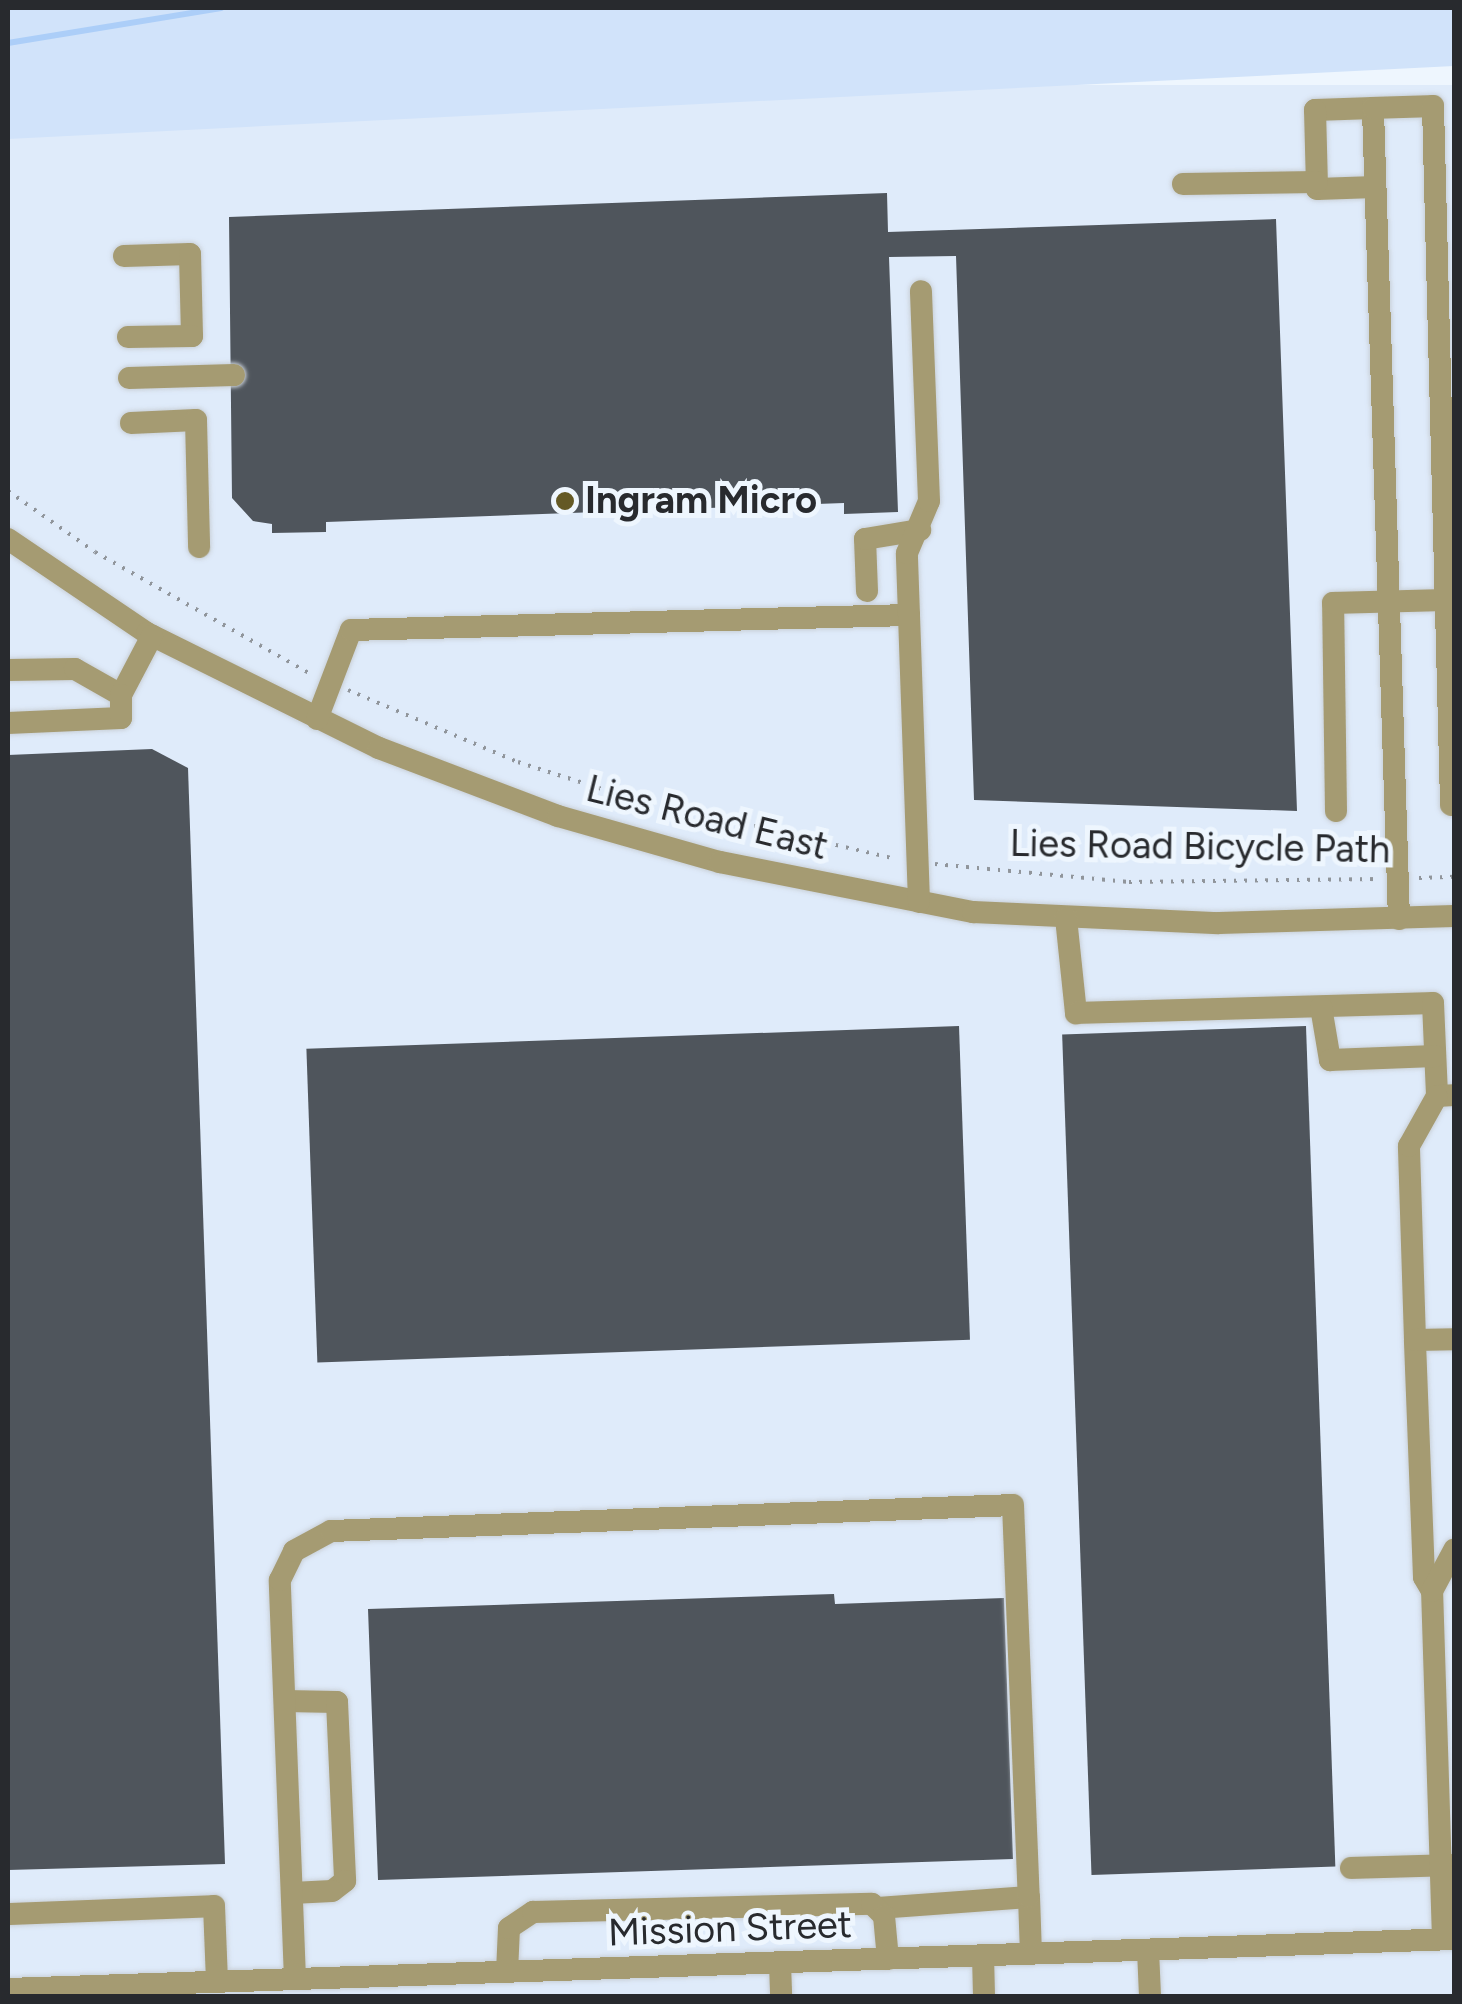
<!DOCTYPE html>
<style>
body{margin:0}
#map{position:relative;width:1462px;height:2004px;overflow:hidden;background:#eef6fe;font-family:Figtree,sans-serif}
div>[style]{position:absolute}
.built>*{inset:0;background:#dfebfa;transform-origin:0 0}
.green>*{inset:0;background:#d1e3fa}
.stream>*{height:6px;margin:-3px;padding:0 3px;transform-origin:3px;border-radius:3px;background:#accef8}
.building>*{inset:0;background:#4f555c;transform-origin:0 0}
.path>*{height:4px;margin-top:-2px;transform-origin:0;background:repeating-linear-gradient(90deg,#90959b 0 2.5px,transparent 0 10.5px)}
.roads{filter:drop-shadow(0 0 2px #cad1d9) drop-shadow(0 0 2px #cad1d9)}
.minor>*{height:22px;margin:-11px;padding:0 11px;transform-origin:11px;border-radius:11px;background:#a59b72}
.dots>*{width:28px;height:28px;translate:-50% -50%;box-sizing:border-box;border:5px solid #eef6fe;border-radius:50%}
span{translate:-50% -50%;white-space:nowrap;text-align:center;line-height:1.15;-webkit-text-stroke:10px #eef6fe;paint-order:stroke}
.poi-label{font-size:38px;color:#282a2e;font-weight:700}
.left{translate:0 -50%;text-align:left}
.street-label{font-size:38px;color:#282a2e}
.frame{position:absolute;inset:0;border:10px solid #282a2e;pointer-events:none}
</style>
<div id="map">
<div class="built">
<div style="left:1454px;top:85px;width:1911px;height:1447px;rotate:90deg"></div>
</div>
<div class="green">
<div style="clip-path:polygon(8px 8px,1454px 8px,1454px 66px,8px 139px)"></div>
</div>
<div class="stream">
<div style="left:8px;top:43px;width:216px;rotate:-9.3deg"></div>
</div>
<div class="building">
<div style="clip-path:polygon(887px 193px,888px 232px,1276px 219px,1297px 811px,974px 800px,956px 256px,889px 257px,898px 512px,844px 514px,844px 503px,326px 522px,326px 532px,272px 533px,272px 524px,253px 521px,232px 498px,229px 217px)"></div>
<div style="clip-path:polygon(152px 749px,188px 768px,225px 1864px,8px 1870px,8px 755px)"></div>
<div style="left:959px;top:1026px;width:314px;height:653px;rotate:88deg"></div>
<div style="left:1306px;top:1026px;width:841px;height:244px;rotate:88deg"></div>
<div style="clip-path:polygon(834px 1594px,835px 1604px,1004px 1598px,1013px 1859px,378px 1880px,368px 1609px)"></div>
</div>
<div class="path">
<div style="left:8px;top:491px;width:106px;rotate:35deg"></div>
<div style="left:95px;top:552px;width:248px;rotate:29.5deg"></div>
<div style="left:348px;top:690px;width:185px;rotate:23deg"></div>
<div style="left:518px;top:762px;width:108px;rotate:17.8deg"></div>
<div style="left:621px;top:795px;width:282px;rotate:13.1deg"></div>
<div style="left:935px;top:864px;width:195px;rotate:5.3deg"></div>
<div style="left:1129px;top:882px;width:251px;rotate:-0.7deg"></div>
<div style="left:1419px;top:878px;width:35px;rotate:-2deg"></div>
</div>
<div class="roads">
<div class="minor">
<div style="left:1373px;top:108px;width:58px;rotate:178deg"></div>
<div style="left:1315px;top:110px;width:79px;rotate:88.5deg"></div>
<div style="left:1317px;top:189px;width:58px;rotate:-2deg"></div>
<div style="left:1183px;top:184px;width:134px;rotate:-0.9deg"></div>
<div style="left:124px;top:256px;width:66px;rotate:-1.7deg"></div>
<div style="left:190px;top:254px;width:82px;rotate:88.6deg"></div>
<div style="left:192px;top:336px;width:64px;rotate:179.1deg"></div>
<div style="left:129px;top:378px;width:105px;rotate:-1.6deg"></div>
<div style="left:131px;top:423px;width:65px;rotate:-2.6deg"></div>
<div style="left:196px;top:420px;width:127px;rotate:88.6deg"></div>
<div style="left:8px;top:539px;width:168px;rotate:34.1deg"></div>
<div style="left:147px;top:633px;width:259px;rotate:26.4deg"></div>
<div style="left:379px;top:748px;width:191px;rotate:20.8deg"></div>
<div style="left:558px;top:816px;width:168px;rotate:15.9deg"></div>
<div style="left:720px;top:862px;width:258px;rotate:11.2deg"></div>
<div style="left:973px;top:912px;width:246px;rotate:2.6deg"></div>
<div style="left:1219px;top:923px;width:235px;rotate:-1.7deg"></div>
<div style="left:867px;top:591px;width:52px;rotate:-92.2deg"></div>
<div style="left:865px;top:539px;width:56px;rotate:-9.3deg"></div>
<div style="left:8px;top:670px;width:67px;rotate:-0.9deg"></div>
<div style="left:75px;top:669px;width:53px;rotate:29.5deg"></div>
<div style="left:121px;top:695px;width:67px;rotate:-62.3deg"></div>
<div style="left:317px;top:719px;width:95px;rotate:-69.1deg"></div>
<div style="left:351px;top:630px;width:558px;rotate:-1.54deg"></div>
<div style="left:8px;top:723px;width:113px;rotate:-2.5deg"></div>
<div style="left:121px;top:718px;width:23px;rotate:-90deg"></div>
<div style="left:1336px;top:811px;width:208px;rotate:-90.8deg"></div>
<div style="left:1333px;top:603px;width:111px;rotate:-1.5deg"></div>
<div style="left:919px;top:902px;width:349px;rotate:-92deg"></div>
<div style="left:907px;top:553px;width:56px;rotate:-67.1deg"></div>
<div style="left:929px;top:501px;width:210px;rotate:-92.2deg"></div>
<div style="left:1066px;top:918px;width:96px;rotate:84deg"></div>
<div style="left:1076px;top:1013px;width:357px;rotate:-1.6deg"></div>
<div style="left:1433px;top:1003px;width:93px;rotate:87.5deg"></div>
<div style="left:1437px;top:1096px;width:17px;rotate:-3deg"></div>
<div style="left:1399px;top:919px;width:811px;rotate:-91.84deg"></div>
<div style="left:1373px;top:108px;width:60px;rotate:-1.9deg"></div>
<div style="left:1433px;top:106px;width:699px;rotate:88.52deg"></div>
<div style="left:1321px;top:1007px;width:54px;rotate:80.4deg"></div>
<div style="left:1330px;top:1060px;width:105px;rotate:-2.2deg"></div>
<div style="left:1415px;top:1340px;width:194px;rotate:-91.8deg"></div>
<div style="left:1409px;top:1146px;width:57px;rotate:-60.8deg"></div>
<div style="left:1432px;top:1591px;width:16px;rotate:-120deg"></div>
<div style="left:1424px;top:1577px;width:237px;rotate:-92.2deg"></div>
<div style="left:1415px;top:1340px;width:39px;rotate:-1deg"></div>
<div style="left:285px;top:1701px;width:52px;rotate:1.1deg"></div>
<div style="left:337px;top:1702px;width:179px;rotate:87.4deg"></div>
<div style="left:345px;top:1881px;width:16px;rotate:142deg"></div>
<div style="left:332px;top:1891px;width:40px;rotate:177.1deg"></div>
<div style="left:1351px;top:1868px;width:101px;rotate:-1.7deg"></div>
<div style="left:878px;top:1908px;width:151px;rotate:-4.2deg"></div>
<div style="left:1029px;top:1897px;width:57px;rotate:88deg"></div>
<div style="left:8px;top:1914px;width:206px;rotate:-2.2deg"></div>
<div style="left:214px;top:1906px;width:76px;rotate:87.7deg"></div>
<div style="left:1443px;top:1939px;width:348px;rotate:-91.8deg"></div>
<div style="left:1432px;top:1591px;width:47px;rotate:-61.8deg"></div>
<div style="left:1148px;top:1950px;width:46px;rotate:87.5deg"></div>
<div style="left:983px;top:1955px;width:41px;rotate:88.6deg"></div>
<div style="left:780px;top:1963px;width:33px;rotate:88deg"></div>
<div style="left:507px;top:1972px;width:44px;rotate:-87.4deg"></div>
<div style="left:509px;top:1928px;width:29px;rotate:-34deg"></div>
<div style="left:533px;top:1912px;width:339px;rotate:-1.4deg"></div>
<div style="left:872px;top:1904px;width:17px;rotate:45deg"></div>
<div style="left:884px;top:1916px;width:43px;rotate:84.7deg"></div>
<div style="left:295px;top:1979px;width:399px;rotate:-92.2deg"></div>
<div style="left:280px;top:1580px;width:32px;rotate:-64deg"></div>
<div style="left:294px;top:1551px;width:42px;rotate:-28.4deg"></div>
<div style="left:331px;top:1531px;width:682px;rotate:-2.18deg"></div>
<div style="left:1013px;top:1505px;width:392px;rotate:87.7deg"></div>
<div style="left:8px;top:1989px;width:1447px;rotate:-1.98deg"></div>
</div>
</div>
<div class="dots">
<div style="left:565px;top:501px;background:#645925"></div>
</div>
<div class="poi-label">
<span class="left" style="left:585px;top:501px">Ingram Micro</span>
</div>
<div class="street-label">
<span style="left:707px;top:818px;rotate:14deg">Lies Road East</span>
<span style="left:1200px;top:847px;rotate:1deg">Lies Road Bicycle Path</span>
<span style="left:730px;top:1929px;rotate:-2deg">Mission Street</span>
</div>
<div class="frame"></div>
</div>
